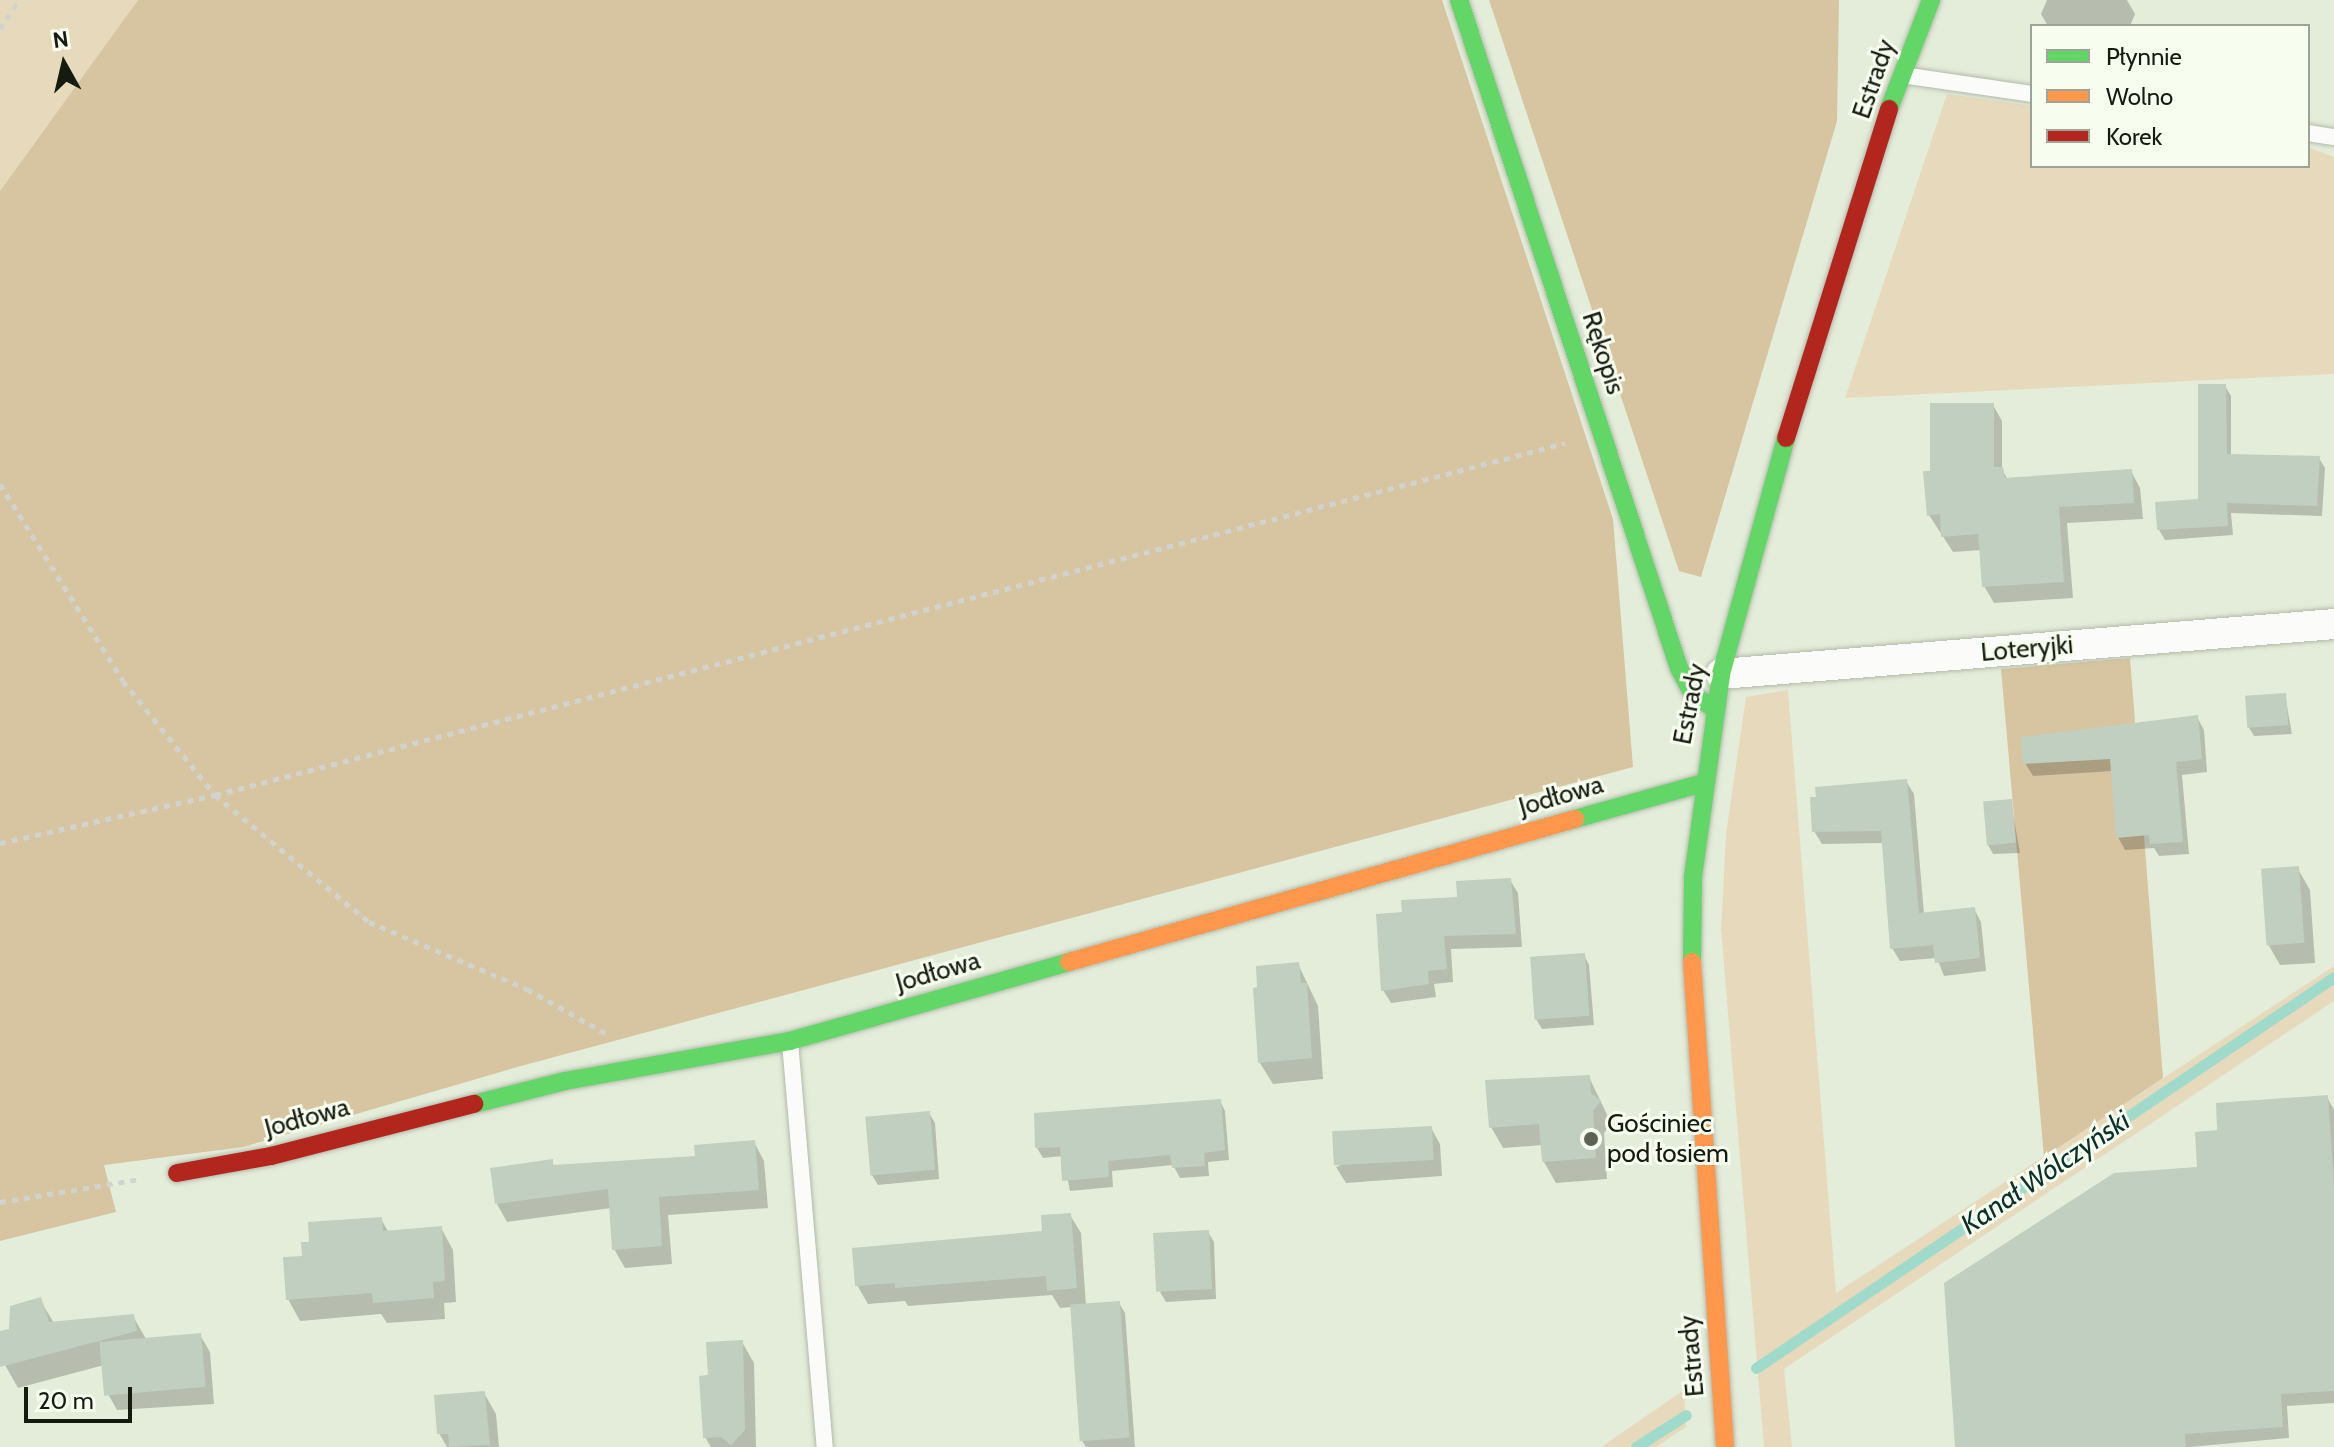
<!DOCTYPE html>
<meta charset="utf-8">
<style>
body{margin:0}
#map{position:relative;width:2334px;height:1447px;overflow:hidden;background:#e4edda;font-family:Cabin,sans-serif}
div>[style]{position:absolute}
.green>*{inset:0;background:#e7dabc}
.forest>*{inset:0;background:#d6c5a0}
.shadow>*{inset:0;background:#0003}
.stream>*{height:11px;margin:-5.5px;padding:0 5.5px;transform-origin:5.5px;border-radius:5.5px;background:#9fdaca}
.building>*{inset:0;background:#c0cfbf;transform-origin:0 0}
.path>*{height:5px;margin-top:-2.5px;transform-origin:0;background:repeating-linear-gradient(90deg,#d1d4ce 0 6px,transparent 0 12px)}
.roads{filter:drop-shadow(0 0 2px #b3baab) drop-shadow(0 0 2px #b3baab)}
.lane>*{height:16px;margin:-8px;padding:0 8px;transform-origin:8px;border-radius:8px;background:#fbfcf9}
.street>*{height:30px;margin:-15px;padding:0 15px;transform-origin:15px;border-radius:15px;background:#fbfcf9}
.fast>*{height:18px;margin:-9px;padding:0 9px;transform-origin:9px;border-radius:9px;background:#63d668}
.slow>*{height:18px;margin:-9px;padding:0 9px;transform-origin:9px;border-radius:9px;background:#ff974d}
.jam>*{height:18px;margin:-9px;padding:0 9px;transform-origin:9px;border-radius:9px;background:#b3261e}
.dots>*{width:22px;height:22px;translate:-50% -50%;box-sizing:border-box;border:4px solid #f7fef0;border-radius:50%}
span{translate:-50% -50%;white-space:nowrap;text-align:center;line-height:1.15;-webkit-text-stroke:6px #f7fef0;paint-order:stroke}
.street-label{font-size:26px;color:#151b0f}
.poi-label{font-size:26px;color:#151b0f}
.left{translate:0 -50%;text-align:left}
.water-label{font-size:28px;color:#09312b;font-style:italic}
.legend{position:absolute;left:2030px;top:24px;width:280px;height:144px;box-sizing:border-box;background:#f7fef0;border:2px solid #9da396;margin:0;padding:10px 14px;list-style:none;font-size:24px;color:#151b0f}
.legend li{display:flex;align-items:center;gap:16px;height:40px}
.legend b{width:40px;border:2px solid #9da396}
.north{position:absolute;left:24px;top:24px;width:80px;height:80px;-webkit-text-stroke:6px #f7fef0;paint-order:stroke;rotate:352deg;font-size:22px;font-weight:700;line-height:32px;text-align:center;color:#151b0f}
.north::after{content:'';display:block;margin:auto;width:28px;height:36px;background:#151b0f;clip-path:polygon(50% 0,100% 100%,50% 72%,0 100%)}
.scale{position:absolute;left:24px;top:1387px;width:108px;height:36px;box-sizing:border-box;border:4px solid #151b0f;border-top:0;padding-left:10px;font-size:24px;line-height:28px;white-space:nowrap;color:#151b0f;-webkit-text-stroke:6px #f7fef0;paint-order:stroke}
</style>
<div id="map">
<div class="green">
<div style="clip-path:polygon(0 0,138px 0,0 191px)"></div>
<div style="clip-path:polygon(1947px 94px,2032px 106px,2032px 166px,2308px 166px,2308px 147px,2334px 157px,2334px 374px,1845px 398px)"></div>
<div style="clip-path:polygon(1788px 690px,1836px 1293px,2334px 966px,2334px 1001px,1784px 1369px,1792px 1447px,1764px 1447px,1721px 929px,1726px 834px,1746px 697px)"></div>
<div style="clip-path:polygon(1684px 1390px,1686px 1427px,1656px 1447px,1601px 1447px)"></div>
</div>
<div class="forest">
<div style="clip-path:polygon(138px 0,1442px 0,1613px 519px,1633px 767px,521px 1066px,243px 1147px,104px 1165px,116px 1212px,0 1241px,0 191px)"></div>
<div style="clip-path:polygon(1489px 0,1839px 0,1837px 121px,1701px 577px,1679px 571px)"></div>
<div style="clip-path:polygon(2130px 658px,2163px 1078px,2044px 1157px,2001px 669px)"></div>
</div>
<div class="shadow">
<div style="clip-path:polygon(2047px 0,2127px 0,2135px 14px,2130px 26px,2048px 26px,2041px 14px)"></div>
<div style="clip-path:polygon(2225px 386px,2231px 396px,2231px 456px,2319px 458px,2325px 468px,2322px 516px,2231px 513px,2233px 535px,2165px 540px,2159px 530px,2200px 501px)"></div>
<div style="clip-path:polygon(1993px 405px,2002px 421px,2002px 469px,2008px 480px,2131px 471px,2140px 488px,2143px 519px,2067px 523px,2073px 598px,1994px 603px,1984px 586px,1981px 550px,1953px 552px,1929px 515px,1932px 473px)"></div>
<div style="clip-path:polygon(2285px 695px,2292px 734px,2254px 736px,2248px 726px)"></div>
<div style="clip-path:polygon(2197px 717px,2204px 730px,2207px 772px,2182px 775px,2189px 854px,2159px 856px,2154px 848px,2125px 850px,2118px 837px,2113px 771px,2033px 776px,2025px 763px)"></div>
<div style="clip-path:polygon(1906px 781px,1914px 794px,1924px 914px,1974px 909px,1981px 922px,1986px 971px,1944px 976px,1937px 958px,1900px 961px,1892px 948px,1884px 843px,1822px 844px,1814px 831px)"></div>
<div style="clip-path:polygon(2011px 802px,2020px 853px,1993px 854px,1987px 843px)"></div>
<div style="clip-path:polygon(2298px 869px,2310px 890px,2315px 963px,2280px 965px,2268px 944px)"></div>
<div style="clip-path:polygon(1510px 880px,1518px 893px,1522px 947px,1451px 949px,1453px 982px,1434px 984px,1436px 997px,1391px 1003px,1383px 990px,1405px 914px)"></div>
<div style="clip-path:polygon(1584px 955px,1589px 965px,1594px 1025px,1542px 1029px,1536px 1019px)"></div>
<div style="clip-path:polygon(1298px 964px,1318px 1006px,1323px 1079px,1273px 1084px,1260px 1063px)"></div>
<div style="clip-path:polygon(1589px 1077px,1611px 1123px,1604px 1133px,1607px 1179px,1556px 1183px,1544px 1162px,1543px 1145px,1503px 1148px,1491px 1127px)"></div>
<div style="clip-path:polygon(2327px 1097px,2334px 1110px,2334px 1403px,2287px 1406px,2289px 1438px,2190px 1447px,1957px 1447px,2199px 1169px)"></div>
<div style="clip-path:polygon(1220px 1101px,1225px 1111px,1229px 1160px,1208px 1162px,1209px 1176px,1180px 1178px,1173px 1165px,1112px 1171px,1113px 1187px,1070px 1191px,1063px 1156px,1043px 1158px,1037px 1148px)"></div>
<div style="clip-path:polygon(929px 1113px,935px 1123px,939px 1179px,878px 1185px,872px 1175px)"></div>
<div style="clip-path:polygon(1431px 1128px,1440px 1144px,1442px 1176px,1346px 1183px,1336px 1167px)"></div>
<div style="clip-path:polygon(754px 1142px,764px 1161px,768px 1208px,668px 1215px,672px 1264px,625px 1268px,614px 1249px,611px 1208px,507px 1222px,497px 1204px,552px 1162px,555px 1167px,697px 1158px)"></div>
<div style="clip-path:polygon(1070px 1215px,1081px 1233px,1086px 1306px,1119px 1303px,1125px 1313px,1135px 1447px,1086px 1447px,1082px 1441px,1072px 1307px,1060px 1308px,1052px 1295px,908px 1306px,905px 1301px,868px 1304px,857px 1285px,1044px 1232px)"></div>
<div style="clip-path:polygon(381px 1219px,389px 1233px,441px 1228px,453px 1250px,456px 1302px,444px 1303px,445px 1319px,387px 1323px,381px 1314px,300px 1321px,288px 1299px,305px 1257px)"></div>
<div style="clip-path:polygon(1208px 1232px,1214px 1242px,1216px 1299px,1166px 1302px,1160px 1292px)"></div>
<div style="clip-path:polygon(40px 1300px,54px 1323px,133px 1316px,146px 1339px,200px 1335px,210px 1352px,214px 1404px,117px 1410px,107px 1392px,104px 1365px,18px 1388px,5px 1365px,0 1334px,11px 1330px)"></div>
<div style="clip-path:polygon(742px 1342px,754px 1363px,756px 1447px,711px 1447px,705px 1437px,710px 1377px)"></div>
<div style="clip-path:polygon(484px 1393px,496px 1414px,499px 1447px,447px 1447px,439px 1433px)"></div>
</div>
<div class="stream">
<div style="left:1756px;top:1368px;width:698px;rotate:-34.08deg"></div>
<div style="left:1636px;top:1447px;width:59px;rotate:-32.6deg"></div>
</div>
<div class="building">
<div style="clip-path:polygon(2198px 384px,2226px 384px,2227px 454px,2320px 456px,2317px 506px,2227px 503px,2228px 526px,2157px 530px,2155px 502px,2198px 499px)"></div>
<div style="clip-path:polygon(1930px 403px,1994px 403px,1994px 467px,2003px 467px,2005px 478px,2132px 469px,2134px 503px,2059px 507px,2064px 582px,1982px 587px,1978px 534px,1941px 537px,1940px 514px,1927px 516px,1923px 471px,1930px 471px)"></div>
<div style="left:2286px;top:693px;width:32px;height:41px;rotate:86deg"></div>
<div style="clip-path:polygon(2198px 715px,2202px 759px,2176px 762px,2183px 842px,2150px 844px,2149px 835px,2116px 838px,2110px 759px,2023px 764px,2021px 737px)"></div>
<div style="clip-path:polygon(1907px 779px,1919px 913px,1975px 907px,1980px 958px,1935px 963px,1933px 945px,1890px 949px,1881px 831px,1812px 832px,1810px 797px,1816px 797px,1815px 787px)"></div>
<div style="left:2012px;top:799px;width:44px;height:29px;rotate:85deg"></div>
<div style="left:2299px;top:866px;width:77px;height:38px;rotate:86deg"></div>
<div style="clip-path:polygon(1511px 878px,1516px 934px,1444px 936px,1447px 969px,1428px 971px,1429px 984px,1381px 991px,1376px 914px,1402px 912px,1401px 900px,1457px 897px,1456px 881px)"></div>
<div style="left:1585px;top:953px;width:63px;height:55px;rotate:86deg"></div>
<div style="clip-path:polygon(1299px 962px,1301px 983px,1307px 983px,1312px 1058px,1258px 1063px,1253px 988px,1257px 987px,1256px 966px)"></div>
<div style="clip-path:polygon(1590px 1075px,1591px 1093px,1601px 1101px,1593px 1111px,1596px 1158px,1542px 1162px,1539px 1124px,1489px 1128px,1485px 1080px)"></div>
<div style="clip-path:polygon(2328px 1095px,2334px 1188px,2334px 1391px,2281px 1394px,2283px 1427px,2185px 1434px,2186px 1447px,1955px 1447px,1944px 1283px,2114px 1173px,2197px 1167px,2195px 1132px,2217px 1130px,2216px 1103px)"></div>
<div style="clip-path:polygon(1221px 1099px,1225px 1150px,1204px 1153px,1205px 1166px,1172px 1168px,1170px 1155px,1108px 1161px,1109px 1177px,1062px 1181px,1060px 1147px,1035px 1148px,1034px 1113px)"></div>
<div style="left:930px;top:1111px;width:59px;height:65px;rotate:85deg"></div>
<div style="left:1432px;top:1126px;width:34px;height:100px;rotate:87deg"></div>
<div style="clip-path:polygon(755px 1140px,759px 1190px,659px 1197px,662px 1246px,612px 1250px,608px 1189px,495px 1204px,490px 1168px,553px 1159px,553px 1165px,695px 1156px,694px 1145px)"></div>
<div style="clip-path:polygon(1071px 1213px,1077px 1288px,1047px 1291px,1046px 1276px,895px 1288px,895px 1283px,855px 1286px,852px 1248px,1042px 1231px,1041px 1215px)"></div>
<div style="clip-path:polygon(382px 1217px,383px 1231px,442px 1226px,445px 1281px,433px 1282px,434px 1298px,373px 1303px,372px 1293px,286px 1300px,283px 1257px,302px 1256px,301px 1242px,309px 1242px,308px 1222px)"></div>
<div style="left:1209px;top:1230px;width:59px;height:56px;rotate:87deg"></div>
<div style="clip-path:polygon(41px 1297px,49px 1322px,134px 1314px,137px 1331px,0 1367px,0 1331px,9px 1329px,10px 1306px)"></div>
<div style="left:1120px;top:1301px;width:137px;height:50px;rotate:86deg"></div>
<div style="left:201px;top:1333px;width:54px;height:102px;rotate:85deg"></div>
<div style="clip-path:polygon(743px 1340px,745px 1430px,731px 1445px,721px 1437px,703px 1438px,699px 1376px,708px 1375px,706px 1342px)"></div>
<div style="clip-path:polygon(485px 1391px,490px 1445px,449px 1447px,448px 1434px,437px 1434px,434px 1395px)"></div>
</div>
<div class="path">
<div style="left:0;top:29px;width:35px;rotate:-57deg"></div>
<div style="left:0;top:484px;width:232px;rotate:58deg"></div>
<div style="left:123px;top:681px;width:146px;rotate:51.1deg"></div>
<div style="left:215px;top:795px;width:200px;rotate:39.5deg"></div>
<div style="left:369px;top:922px;width:172px;rotate:23deg"></div>
<div style="left:527px;top:989px;width:90px;rotate:29.4deg"></div>
<div style="left:0;top:843px;width:220px;rotate:-12.6deg"></div>
<div style="left:215px;top:795px;width:1395px;rotate:-14.61deg"></div>
<div style="left:0;top:1202px;width:143px;rotate:-9.3deg"></div>
</div>
<div class="roads">
<div class="lane">
<div style="left:1902px;top:75px;width:131px;rotate:8.3deg"></div>
<div style="left:2308px;top:133px;width:26px;rotate:9deg"></div>
<div style="left:790px;top:1042px;width:407px;rotate:85.1deg"></div>
</div>
<div class="street">
<div style="left:1721px;top:674px;width:615px;rotate:-4.66deg"></div>
</div>
<div class="fast">
<div style="left:1459px;top:0;width:703px;rotate:71.77deg"></div>
<div style="left:1679px;top:668px;width:32px;rotate:62deg"></div>
<div style="left:1694px;top:696px;width:26px;rotate:31deg"></div>
<div style="left:1889px;top:109px;width:117px;rotate:-68.9deg"></div>
<div style="left:1575px;top:819px;width:133px;rotate:-15.7deg"></div>
<div style="left:1692px;top:962px;width:85px;rotate:-89.3deg"></div>
<div style="left:1693px;top:877px;width:205px;rotate:-82.1deg"></div>
<div style="left:1721px;top:674px;width:245px;rotate:-74.6deg"></div>
<div style="left:474px;top:1104px;width:94px;rotate:-14.2deg"></div>
<div style="left:565px;top:1081px;width:229px;rotate:-10.1deg"></div>
<div style="left:790px;top:1041px;width:290px;rotate:-15.8deg"></div>
</div>
<div class="slow">
<div style="left:1069px;top:962px;width:526px;rotate:-15.78deg"></div>
<div style="left:1692px;top:962px;width:486px;rotate:86.1deg"></div>
</div>
<div class="jam">
<div style="left:1786px;top:438px;width:345px;rotate:-72.6deg"></div>
<div style="left:177px;top:1173px;width:96px;rotate:-10.3deg"></div>
<div style="left:271px;top:1156px;width:210px;rotate:-14.4deg"></div>
</div>
</div>
<div class="dots">
<div style="left:1591px;top:1139px;background:#5d6456"></div>
</div>
<div class="street-label">
<span style="left:1874px;top:79px;rotate:-71deg">Estrady</span>
<span style="left:1603px;top:353px;rotate:72deg">Rękopis</span>
<span style="left:2027px;top:649px;rotate:-5deg">Loteryjki</span>
<span style="left:1690px;top:704px;rotate:-79deg">Estrady</span>
<span style="left:1561px;top:796px;rotate:-16deg">Jodłowa</span>
<span style="left:938px;top:972px;rotate:-16deg">Jodłowa</span>
<span style="left:307px;top:1118px;rotate:-15deg">Jodłowa</span>
<span style="left:1692px;top:1356px;rotate:-95deg">Estrady</span>
</div>
<div class="poi-label">
<span class="left" style="left:1607px;top:1139px">Gościniec<br>pod łosiem</span>
</div>
<div class="water-label">
<span style="left:2045px;top:1172px;rotate:-34deg">Kanał Wólczyński</span>
</div>
<ul class="legend">
<li><b style="height:10px;background:#63d668"></b>Płynnie</li>
<li><b style="height:10px;background:#ff974d"></b>Wolno</li>
<li><b style="height:10px;background:#b3261e"></b>Korek</li>
</ul>
<div class="north">N</div>
<div class="scale">20 m</div>
</div>
